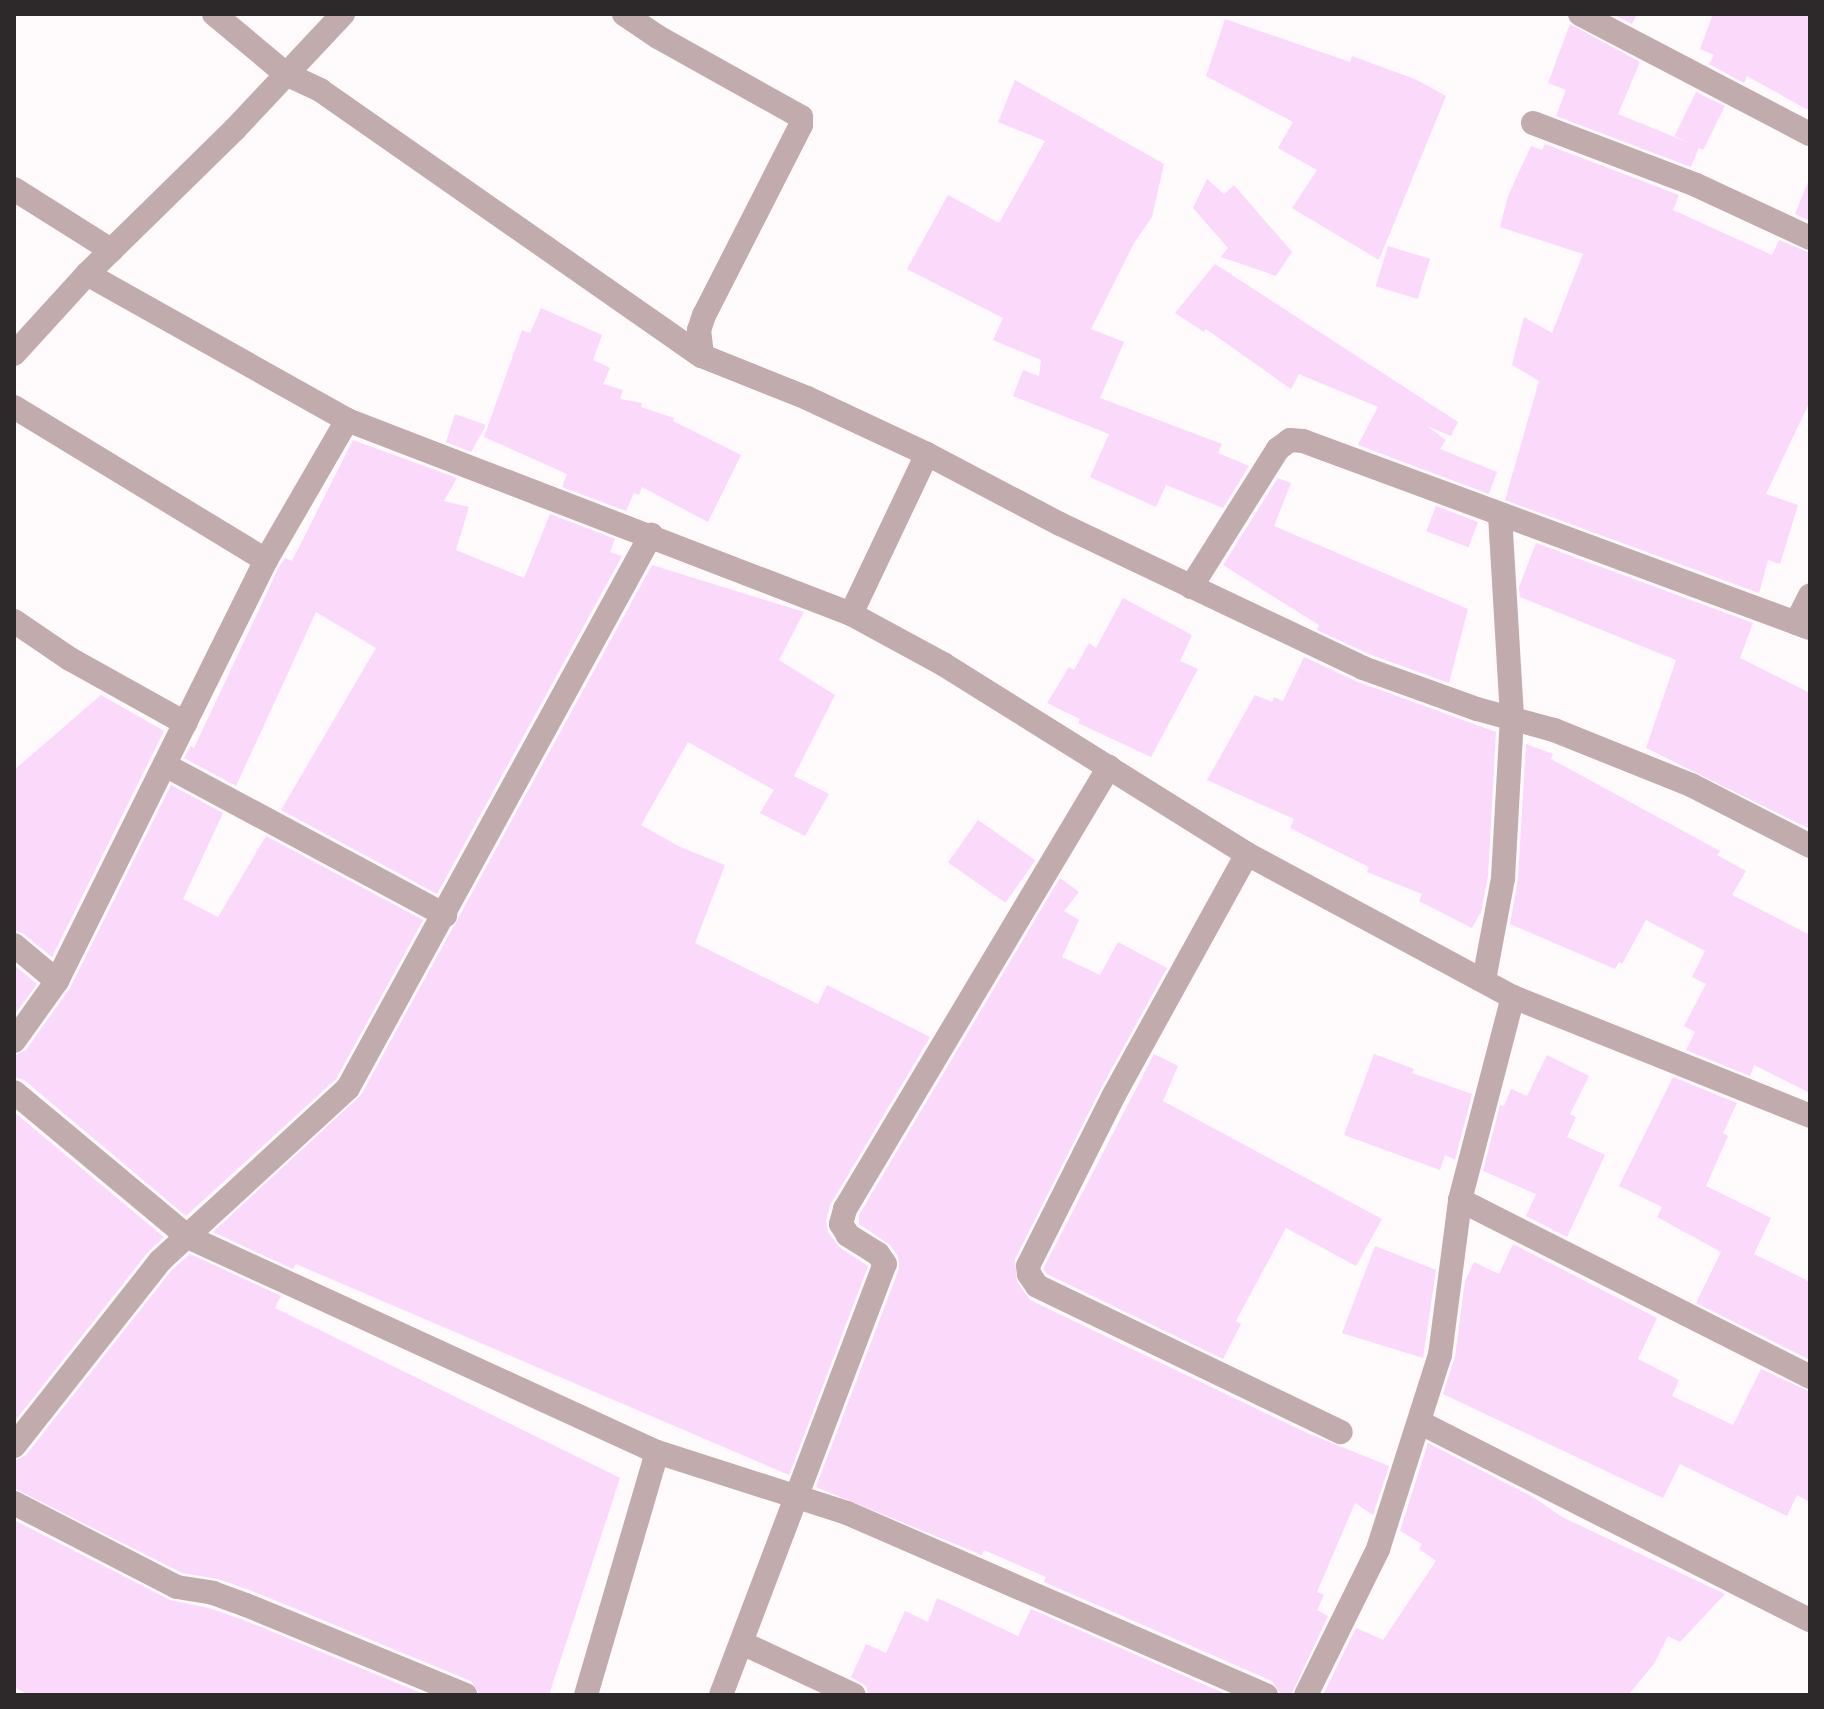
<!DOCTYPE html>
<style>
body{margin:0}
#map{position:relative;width:1824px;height:1709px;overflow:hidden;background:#fffafc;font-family:"Nunito Sans",sans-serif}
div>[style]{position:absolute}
.building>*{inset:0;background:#fad9fb;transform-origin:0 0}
.minor>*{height:24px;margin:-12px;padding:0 12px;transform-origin:12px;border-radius:12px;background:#c2abad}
span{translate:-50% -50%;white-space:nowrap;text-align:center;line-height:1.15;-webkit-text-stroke:7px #fffafc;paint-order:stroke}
.frame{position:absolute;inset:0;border:16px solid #2d292b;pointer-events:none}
</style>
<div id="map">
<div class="building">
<div style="clip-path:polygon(1612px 14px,1637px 14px,1632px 24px)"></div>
<div style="clip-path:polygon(1713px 14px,1810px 14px,1810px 111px,1747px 76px,1744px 83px,1709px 64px,1714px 55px,1700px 49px)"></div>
<div style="clip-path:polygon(1225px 19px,1350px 62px,1352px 56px,1417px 80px,1446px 96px,1379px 260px,1292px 208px,1317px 170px,1278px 148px,1293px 122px,1206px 76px)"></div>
<div style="clip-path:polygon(1570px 24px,1640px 62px,1618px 114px,1699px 147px,1691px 167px,1556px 116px,1566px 90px,1548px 83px)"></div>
<div style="clip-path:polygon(1015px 80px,1164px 164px,1152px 217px,1134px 243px,1091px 329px,1124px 342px,1100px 398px,1222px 444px,1218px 453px,1249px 466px,1223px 508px,1166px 485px,1156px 507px,1090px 477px,1109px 434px,1013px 396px,1023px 370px,1039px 376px,1041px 360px,993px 340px,1003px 318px,907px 269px,948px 195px,999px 223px,1045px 141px,998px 122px)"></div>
<div style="left:1696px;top:92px;width:32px;height:49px;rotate:26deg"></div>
<div style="clip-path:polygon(1545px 144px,1679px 195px,1673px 210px,1772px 255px,1779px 240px,1810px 253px,1810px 401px,1766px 494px,1798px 505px,1780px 564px,1768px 560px,1759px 593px,1505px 500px,1539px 381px,1512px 365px,1524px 317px,1552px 333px,1583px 254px,1500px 227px,1508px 196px,1531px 146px,1542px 150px)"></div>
<div style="clip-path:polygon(1207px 179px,1224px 194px,1234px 185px,1292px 252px,1276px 276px,1221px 257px,1228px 248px,1193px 208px)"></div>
<div style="clip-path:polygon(1808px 182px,1810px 182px,1810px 221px,1795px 214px)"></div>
<div style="left:1388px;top:246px;width:44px;height:42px;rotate:17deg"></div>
<div style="clip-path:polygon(1215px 264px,1458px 422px,1451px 436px,1427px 426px,1446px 440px,1440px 449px,1497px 472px,1489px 494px,1358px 445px,1378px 407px,1299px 374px,1291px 389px,1206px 329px,1204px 332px,1175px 313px)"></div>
<div style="clip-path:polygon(541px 308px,602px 335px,593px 360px,610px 368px,603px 384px,623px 390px,620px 399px,642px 403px,641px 407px,674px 418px,673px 421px,741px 455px,708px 522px,642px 487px,639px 495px,634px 493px,626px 511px,562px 487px,567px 474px,484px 437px,522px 330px,530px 333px)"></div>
<div style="clip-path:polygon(455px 414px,486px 425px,471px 452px,446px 442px)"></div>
<div style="clip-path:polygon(353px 440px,457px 478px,444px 501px,469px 507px,456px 550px,524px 578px,550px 514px,615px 539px,610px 552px,622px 556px,437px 894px,281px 810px,376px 648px,316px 612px,236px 786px,184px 758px,191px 746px,194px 748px,279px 567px,285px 558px,292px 561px)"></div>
<div style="clip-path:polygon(1278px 478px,1291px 483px,1274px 526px,1468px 609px,1449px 683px,1369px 654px,1317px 630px,1319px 625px,1223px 565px)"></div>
<div style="left:1436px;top:506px;width:45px;height:27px;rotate:21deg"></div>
<div style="clip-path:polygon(1536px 543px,1753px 623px,1740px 658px,1810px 693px,1810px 829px,1646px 748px,1676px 660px,1520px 597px,1519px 587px)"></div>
<div style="clip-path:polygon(652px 565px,804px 612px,779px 660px,835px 695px,794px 776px,829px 794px,805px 836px,760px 813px,774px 790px,688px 742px,641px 825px,680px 847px,725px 865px,695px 943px,818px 1004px,827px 985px,930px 1037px,830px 1205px,826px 1221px,828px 1232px,839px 1247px,868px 1266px,789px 1475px,296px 1264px,293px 1269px,213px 1232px,361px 1095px)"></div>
<div style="clip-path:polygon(1123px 598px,1192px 635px,1180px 661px,1198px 669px,1151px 757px,1078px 723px,1080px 719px,1047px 703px,1069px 667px,1074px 670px,1089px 643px,1096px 648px)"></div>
<div style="clip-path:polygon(1304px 657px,1358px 682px,1496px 732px,1488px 876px,1481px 912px,1472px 928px,1419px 901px,1422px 894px,1367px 872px,1369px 867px,1290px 828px,1294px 819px,1207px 780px,1255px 695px,1272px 702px,1274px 697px,1283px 701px)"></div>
<div style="clip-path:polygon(101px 695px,164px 731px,52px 957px,24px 934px,14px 930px,14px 770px)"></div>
<div style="clip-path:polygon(1526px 744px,1553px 754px,1551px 759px,1720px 851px,1717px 855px,1746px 871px,1732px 895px,1810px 935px,1810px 1093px,1754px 1065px,1750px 1076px,1686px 1050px,1695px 1032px,1684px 1026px,1706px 984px,1692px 977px,1705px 951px,1646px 920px,1622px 964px,1619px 962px,1615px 969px,1510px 924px,1518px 879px)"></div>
<div style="clip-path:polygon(171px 785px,223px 813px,183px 899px,218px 917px,266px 836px,423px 920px,336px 1079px,186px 1216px,24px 1080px,14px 1077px,14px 1056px,26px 1050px,70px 988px)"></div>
<div style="left:978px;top:820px;width:70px;height:52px;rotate:35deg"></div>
<div style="clip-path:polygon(1060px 878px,1079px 892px,1064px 911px,1079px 920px,1062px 957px,1100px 975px,1118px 942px,1167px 968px,1101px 1088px,1015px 1259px,1017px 1282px,1030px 1300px,1307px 1433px,1389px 1466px,1373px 1515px,1355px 1503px,1317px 1592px,1324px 1595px,1317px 1610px,1328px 1616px,1291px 1695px,1281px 1695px,1272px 1681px,1044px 1582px,1046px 1577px,984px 1550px,982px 1555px,816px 1487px,899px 1269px,898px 1256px,890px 1245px,859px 1224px,859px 1215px)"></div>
<div style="clip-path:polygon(14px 965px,37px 984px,14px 1015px)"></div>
<div style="clip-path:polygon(1154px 1054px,1178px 1066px,1163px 1101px,1382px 1219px,1356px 1266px,1286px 1228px,1236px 1321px,1241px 1324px,1223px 1359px,1047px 1274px,1043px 1269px)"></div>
<div style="clip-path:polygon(1374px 1054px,1414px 1069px,1412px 1073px,1472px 1094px,1455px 1160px,1445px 1155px,1440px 1170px,1344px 1135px)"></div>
<div style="clip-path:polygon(1547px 1055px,1589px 1076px,1570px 1114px,1576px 1117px,1567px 1137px,1605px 1155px,1567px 1237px,1526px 1216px,1536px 1194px,1483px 1171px,1500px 1105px,1504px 1106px,1511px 1089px,1527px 1096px)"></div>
<div style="clip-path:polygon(1673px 1077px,1737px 1103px,1723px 1133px,1728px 1136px,1706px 1186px,1771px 1218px,1754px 1254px,1810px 1282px,1810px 1360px,1696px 1303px,1721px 1252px,1657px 1217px,1662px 1207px,1619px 1186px)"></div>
<div style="clip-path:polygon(14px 1112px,164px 1237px,148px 1252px,14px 1422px)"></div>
<div style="clip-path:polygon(1513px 1244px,1657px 1318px,1638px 1359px,1679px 1380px,1672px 1396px,1733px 1425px,1761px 1369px,1810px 1392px,1810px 1502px,1797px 1495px,1787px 1516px,1680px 1464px,1663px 1498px,1443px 1394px,1455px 1357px,1465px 1281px,1474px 1262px,1499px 1274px)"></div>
<div style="clip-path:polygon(1375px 1246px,1436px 1270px,1423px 1358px,1342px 1333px)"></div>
<div style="clip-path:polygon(190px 1254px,281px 1296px,275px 1308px,620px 1478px,549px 1695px,480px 1695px,471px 1681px,252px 1591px,218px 1579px,182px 1573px,14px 1488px,14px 1461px,26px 1455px,171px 1271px)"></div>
<div style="clip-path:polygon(1428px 1443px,1533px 1497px,1562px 1517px,1725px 1594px,1680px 1642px,1668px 1636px,1654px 1664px,1628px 1695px,1323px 1695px,1356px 1628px,1383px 1640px,1436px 1561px,1419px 1549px,1422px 1544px,1400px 1531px)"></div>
<div style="clip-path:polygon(14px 1520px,170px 1600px,209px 1608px,241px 1619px,426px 1695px,29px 1695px,14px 1687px)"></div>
<div style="clip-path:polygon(937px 1598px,1018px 1636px,1031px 1609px,1228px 1695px,869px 1695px,866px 1686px,851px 1677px,866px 1644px,886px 1653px,905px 1611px,928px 1622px)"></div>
</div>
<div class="minor">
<div style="left:214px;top:14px;width:94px;rotate:39.8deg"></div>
<div style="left:286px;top:74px;width:38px;rotate:25deg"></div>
<div style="left:320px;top:90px;width:465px;rotate:34.9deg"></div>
<div style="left:702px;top:356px;width:113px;rotate:21.8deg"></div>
<div style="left:807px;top:398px;width:132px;rotate:25deg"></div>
<div style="left:927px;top:454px;width:150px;rotate:27.8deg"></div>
<div style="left:1060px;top:524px;width:335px;rotate:25.4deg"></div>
<div style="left:1363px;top:668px;width:121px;rotate:19.8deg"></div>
<div style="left:1477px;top:709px;width:80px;rotate:15.3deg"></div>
<div style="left:1554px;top:730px;width:148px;rotate:21.9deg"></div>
<div style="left:1691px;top:785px;width:134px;rotate:27.1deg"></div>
<div style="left:624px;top:14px;width:41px;rotate:34.1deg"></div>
<div style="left:658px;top:37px;width:164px;rotate:29.2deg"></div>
<div style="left:801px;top:117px;width:8px;rotate:90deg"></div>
<div style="left:801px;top:125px;width:213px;rotate:117deg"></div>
<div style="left:704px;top:315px;width:16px;rotate:108deg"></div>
<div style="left:699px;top:330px;width:26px;rotate:83deg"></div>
<div style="left:1580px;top:14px;width:259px;rotate:27.6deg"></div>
<div style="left:1533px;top:123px;width:174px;rotate:20.8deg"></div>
<div style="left:1696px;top:185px;width:126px;rotate:24.9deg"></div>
<div style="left:14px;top:189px;width:115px;rotate:32.2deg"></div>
<div style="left:87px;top:274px;width:298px;rotate:29.3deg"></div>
<div style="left:347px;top:420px;width:540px;rotate:21.05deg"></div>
<div style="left:851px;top:614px;width:105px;rotate:28.5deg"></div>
<div style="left:943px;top:664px;width:358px;rotate:32deg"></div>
<div style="left:1247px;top:854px;width:302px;rotate:28.3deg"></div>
<div style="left:1513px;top:997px;width:320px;rotate:21.8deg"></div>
<div style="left:14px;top:354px;width:108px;rotate:-47.6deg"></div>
<div style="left:87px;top:274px;width:207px;rotate:-44.4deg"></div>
<div style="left:235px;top:129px;width:158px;rotate:-46.8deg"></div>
<div style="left:14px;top:407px;width:295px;rotate:31.3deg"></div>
<div style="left:1191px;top:587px;width:163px;rotate:-57.8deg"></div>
<div style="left:1278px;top:449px;width:15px;rotate:-37deg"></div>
<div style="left:1290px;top:440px;width:13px;rotate:4deg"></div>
<div style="left:1303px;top:441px;width:540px;rotate:20.25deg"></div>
<div style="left:851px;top:614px;width:177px;rotate:-64.6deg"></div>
<div style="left:14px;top:621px;width:68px;rotate:34.2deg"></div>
<div style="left:70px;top:659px;width:132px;rotate:29.1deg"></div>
<div style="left:1796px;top:623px;width:31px;rotate:-63deg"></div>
<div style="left:165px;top:765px;width:318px;rotate:28.2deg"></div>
<div style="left:1247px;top:854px;width:275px;rotate:118.9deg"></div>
<div style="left:1114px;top:1095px;width:191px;rotate:116.7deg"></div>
<div style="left:1028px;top:1266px;width:8px;rotate:83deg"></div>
<div style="left:1029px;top:1274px;width:14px;rotate:56deg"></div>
<div style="left:1037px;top:1286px;width:337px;rotate:25.7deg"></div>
<div style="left:14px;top:945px;width:56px;rotate:39.9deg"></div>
<div style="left:1484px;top:980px;width:104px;rotate:-79.4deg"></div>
<div style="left:1503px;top:878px;width:161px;rotate:-86.8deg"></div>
<div style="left:1512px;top:717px;width:201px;rotate:-93.4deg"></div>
<div style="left:14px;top:1041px;width:74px;rotate:-54.4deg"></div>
<div style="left:57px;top:981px;width:470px;rotate:-63.6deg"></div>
<div style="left:266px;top:560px;width:162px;rotate:-59.9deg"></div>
<div style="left:14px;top:1092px;width:226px;rotate:39.8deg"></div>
<div style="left:188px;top:1237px;width:516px;rotate:24.63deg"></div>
<div style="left:657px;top:1452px;width:200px;rotate:17.8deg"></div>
<div style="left:847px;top:1513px;width:457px;rotate:23.5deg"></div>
<div style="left:1460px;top:1200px;width:392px;rotate:26.8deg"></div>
<div style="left:1419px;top:1422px;width:438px;rotate:26.9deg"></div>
<div style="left:14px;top:1446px;width:236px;rotate:-51.7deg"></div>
<div style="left:160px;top:1261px;width:255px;rotate:-42.6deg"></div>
<div style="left:348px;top:1088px;width:631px;rotate:-61.28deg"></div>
<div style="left:14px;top:1503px;width:183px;rotate:27.3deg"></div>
<div style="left:177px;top:1587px;width:36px;rotate:9deg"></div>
<div style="left:213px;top:1593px;width:35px;rotate:20deg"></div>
<div style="left:246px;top:1605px;width:237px;rotate:22.3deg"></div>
<div style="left:742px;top:1643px;width:123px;rotate:24.9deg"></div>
<div style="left:586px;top:1695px;width:253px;rotate:-73.7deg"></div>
<div style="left:721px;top:1695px;width:461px;rotate:-69.2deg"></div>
<div style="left:885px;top:1264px;width:12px;rotate:-125deg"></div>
<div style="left:878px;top:1254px;width:36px;rotate:-148deg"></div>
<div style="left:848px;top:1235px;width:13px;rotate:-122deg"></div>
<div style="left:841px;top:1224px;width:16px;rotate:-75deg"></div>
<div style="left:845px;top:1209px;width:515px;rotate:-59.15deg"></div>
<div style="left:1306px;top:1695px;width:163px;rotate:-63.7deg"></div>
<div style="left:1378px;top:1549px;width:204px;rotate:-72.3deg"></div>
<div style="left:1440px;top:1355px;width:156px;rotate:-82.6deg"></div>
<div style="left:1460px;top:1200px;width:210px;rotate:-75.4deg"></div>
</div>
<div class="frame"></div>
</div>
